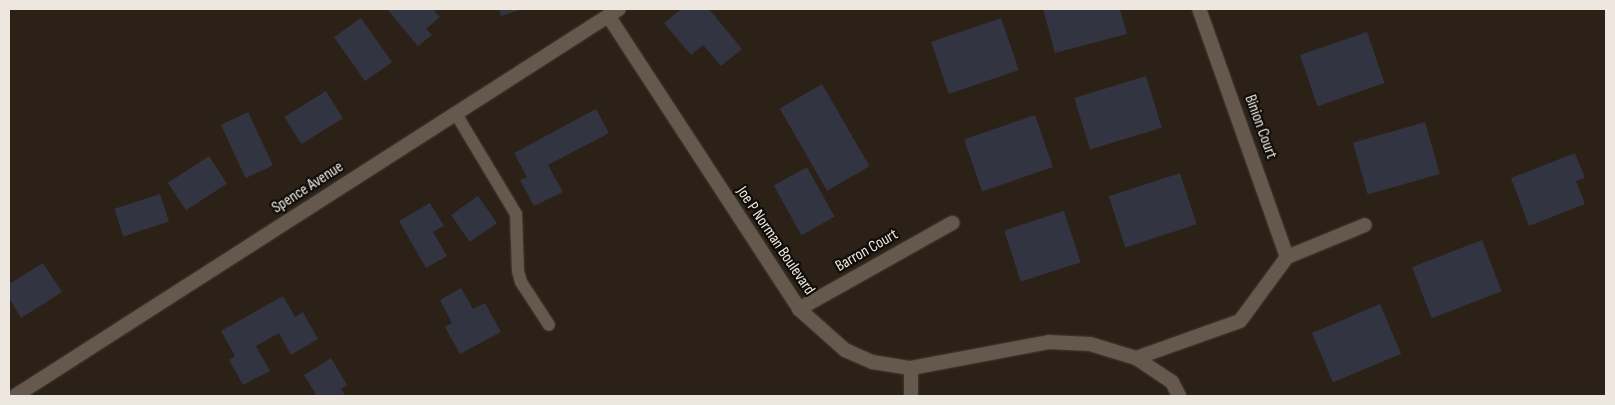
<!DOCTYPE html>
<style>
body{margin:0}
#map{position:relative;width:1615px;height:405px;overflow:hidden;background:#2b2117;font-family:"Sofia Sans Condensed",sans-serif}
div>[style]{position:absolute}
.building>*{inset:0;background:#323441;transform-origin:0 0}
.roads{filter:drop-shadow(0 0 1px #433b34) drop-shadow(0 0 1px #433b34)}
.service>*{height:12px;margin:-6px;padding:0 6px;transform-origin:6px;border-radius:6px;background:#65594e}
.minor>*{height:14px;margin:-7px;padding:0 7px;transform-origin:7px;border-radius:7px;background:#65594e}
span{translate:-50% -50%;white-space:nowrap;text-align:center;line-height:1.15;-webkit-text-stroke:4.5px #100c08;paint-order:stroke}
.street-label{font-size:16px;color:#ede7e0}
.frame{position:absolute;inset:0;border:10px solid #ede7e0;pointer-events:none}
</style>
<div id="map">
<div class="building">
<div style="clip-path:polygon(387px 9px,433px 9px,440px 17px,426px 29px,432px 35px,418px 46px)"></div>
<div style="clip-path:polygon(499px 9px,524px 9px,501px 16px)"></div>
<div style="clip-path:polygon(681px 9px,709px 9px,742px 49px,721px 66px,703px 45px,691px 55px,664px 23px)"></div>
<div style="clip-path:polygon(1043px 9px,1120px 9px,1127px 34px,1055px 53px)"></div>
<div style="left:361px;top:18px;width:54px;height:33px;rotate:55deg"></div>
<div style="left:1001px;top:18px;width:55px;height:74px;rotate:71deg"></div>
<div style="left:1367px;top:32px;width:54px;height:71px;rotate:71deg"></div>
<div style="left:1146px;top:76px;width:54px;height:75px;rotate:73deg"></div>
<div style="left:822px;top:84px;width:95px;height:49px;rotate:60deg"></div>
<div style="left:326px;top:91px;width:32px;height:49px;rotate:58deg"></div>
<div style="clip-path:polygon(596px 109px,609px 133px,548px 165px,563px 192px,534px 206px,520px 180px,527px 177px,514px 153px)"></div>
<div style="left:248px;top:112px;width:59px;height:30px;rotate:65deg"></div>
<div style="left:1035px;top:115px;width:55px;height:75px;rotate:71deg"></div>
<div style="left:1425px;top:122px;width:54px;height:75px;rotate:74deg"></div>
<div style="clip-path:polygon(1575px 153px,1585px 178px,1576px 181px,1585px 204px,1529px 226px,1511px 178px)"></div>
<div style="left:209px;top:156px;width:33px;height:49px;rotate:57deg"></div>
<div style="left:807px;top:167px;width:57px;height:38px;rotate:61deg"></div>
<div style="left:1180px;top:173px;width:54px;height:75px;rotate:72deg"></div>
<div style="left:160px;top:194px;width:29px;height:48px;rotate:72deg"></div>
<div style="left:478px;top:196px;width:33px;height:33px;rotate:55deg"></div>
<div style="clip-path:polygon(430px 203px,444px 226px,433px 232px,447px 256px,426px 268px,399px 221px)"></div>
<div style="left:1064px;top:211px;width:54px;height:63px;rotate:72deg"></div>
<div style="left:1482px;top:240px;width:55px;height:75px;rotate:69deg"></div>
<div style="clip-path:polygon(43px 263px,62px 292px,21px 318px,9px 298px,9px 284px)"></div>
<div style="clip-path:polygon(461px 288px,473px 309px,485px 303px,501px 332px,460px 354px,445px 327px,452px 323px,440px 300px)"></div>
<div style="clip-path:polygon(283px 296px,295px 317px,303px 312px,318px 339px,291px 355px,279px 333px,256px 346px,270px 371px,243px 385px,229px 360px,235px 356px,221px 331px)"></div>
<div style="left:1380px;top:304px;width:54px;height:74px;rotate:67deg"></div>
<div style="clip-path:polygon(331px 358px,347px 385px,341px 389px,346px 396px,317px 396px,304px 375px)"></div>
</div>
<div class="roads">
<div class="service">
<div style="left:456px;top:114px;width:117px;rotate:59deg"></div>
<div style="left:516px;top:214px;width:57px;rotate:88deg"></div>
<div style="left:518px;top:271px;width:11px;rotate:75deg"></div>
<div style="left:521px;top:282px;width:51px;rotate:56.9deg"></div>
</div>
<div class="minor">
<div style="left:609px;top:17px;width:348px;rotate:56.9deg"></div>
<div style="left:799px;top:309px;width:62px;rotate:41.7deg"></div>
<div style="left:845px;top:350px;width:30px;rotate:24deg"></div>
<div style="left:872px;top:362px;width:39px;rotate:9deg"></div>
<div style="left:911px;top:368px;width:140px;rotate:-10.7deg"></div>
<div style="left:1049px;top:342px;width:41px;rotate:2.8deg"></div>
<div style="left:1090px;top:344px;width:48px;rotate:16.9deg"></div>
<div style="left:1136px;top:358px;width:43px;rotate:33.7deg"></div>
<div style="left:1172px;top:382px;width:16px;rotate:63deg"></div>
<div style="left:1287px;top:257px;width:84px;rotate:-22.3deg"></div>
<div style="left:799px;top:309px;width:176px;rotate:-29.3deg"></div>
<div style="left:1136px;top:358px;width:110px;rotate:-19.6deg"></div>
<div style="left:1240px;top:321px;width:79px;rotate:-53.7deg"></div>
<div style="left:1287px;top:257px;width:263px;rotate:-109.5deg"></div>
<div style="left:911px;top:368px;width:28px;rotate:90deg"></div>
<div style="left:15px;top:396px;width:717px;rotate:-32.65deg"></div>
</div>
</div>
<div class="street-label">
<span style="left:1260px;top:127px;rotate:70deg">Binion Court</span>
<span style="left:308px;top:188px;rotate:-33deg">Spence Avenue</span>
<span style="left:775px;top:241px;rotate:56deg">Joe P Norman Boulevard</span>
<span style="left:867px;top:251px;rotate:-30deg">Barron Court</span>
</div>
<div class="frame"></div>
</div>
